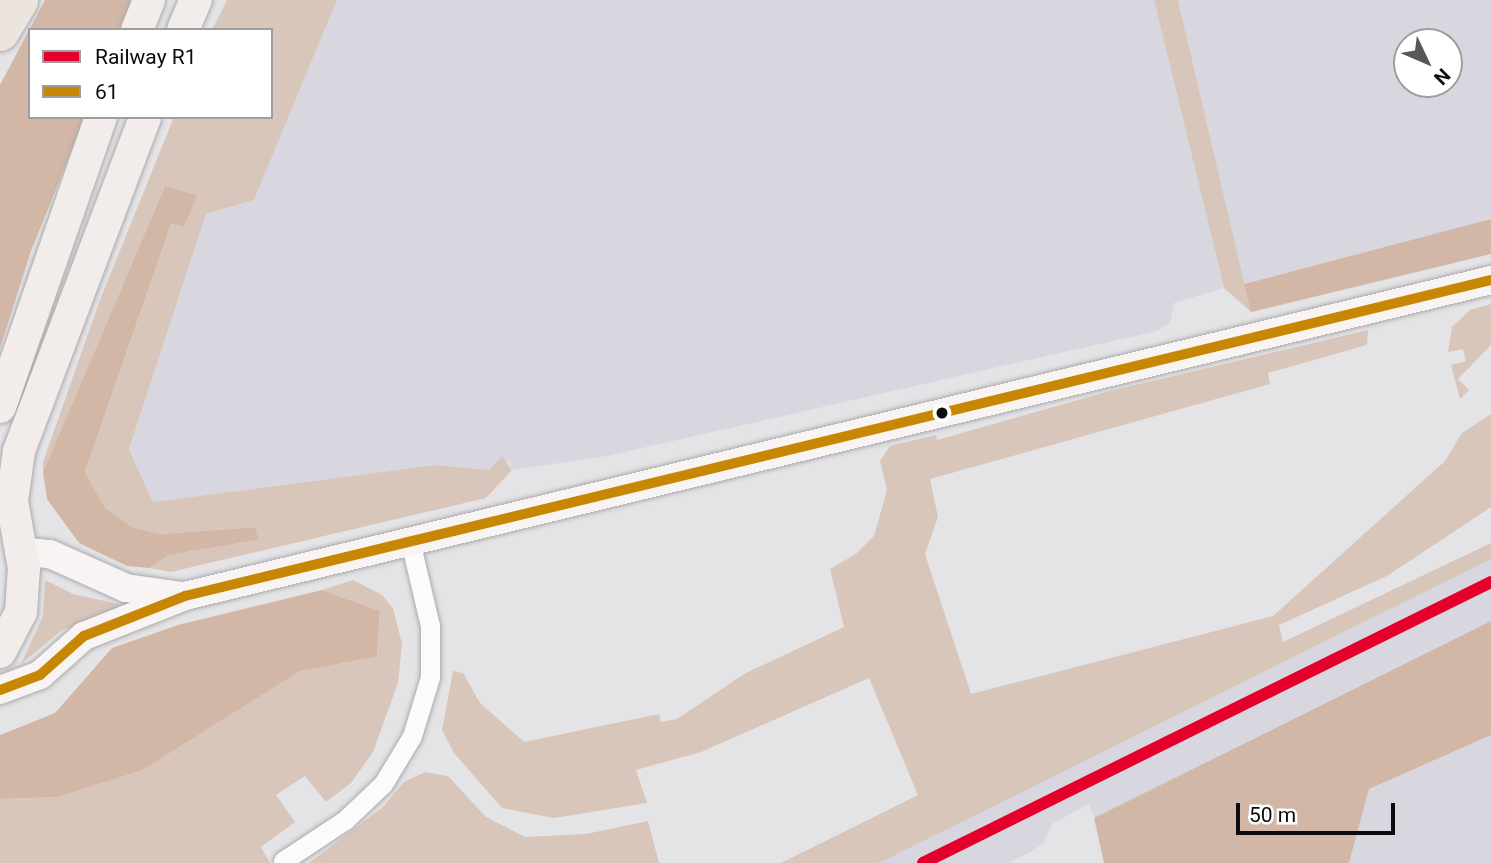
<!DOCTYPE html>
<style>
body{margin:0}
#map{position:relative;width:1491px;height:863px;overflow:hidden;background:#e4e4e7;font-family:Roboto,sans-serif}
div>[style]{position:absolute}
.built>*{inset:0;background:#d8d7df}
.green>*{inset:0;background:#d9c6bb}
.forest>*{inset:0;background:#d2b7a6}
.roads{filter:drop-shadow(0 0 2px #ababad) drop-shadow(0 0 2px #ababad)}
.street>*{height:19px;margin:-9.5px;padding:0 9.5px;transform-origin:9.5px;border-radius:9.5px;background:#fbfbfb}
.secondary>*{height:28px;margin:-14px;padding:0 14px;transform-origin:14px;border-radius:14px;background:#f7f4f3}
.primary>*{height:32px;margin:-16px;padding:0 16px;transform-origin:16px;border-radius:16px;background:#f2edea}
.highway>*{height:37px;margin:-18.5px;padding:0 18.5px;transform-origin:18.5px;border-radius:18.5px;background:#ece4de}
.rail>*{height:5px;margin-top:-2.5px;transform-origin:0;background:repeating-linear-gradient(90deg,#c2c2c3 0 9px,transparent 0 18px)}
.bus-1>*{height:10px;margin:-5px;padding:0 5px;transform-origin:5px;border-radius:5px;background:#c88703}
.rail-1>*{height:12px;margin:-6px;padding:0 6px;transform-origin:6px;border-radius:6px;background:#e4002b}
.dots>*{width:19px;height:19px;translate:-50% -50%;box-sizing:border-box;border:4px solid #fff;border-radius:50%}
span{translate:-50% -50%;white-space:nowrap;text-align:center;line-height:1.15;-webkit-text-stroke:7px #fff;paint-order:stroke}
.legend{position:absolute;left:28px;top:28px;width:245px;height:91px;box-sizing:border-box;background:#fff;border:2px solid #9e9e9f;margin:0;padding:9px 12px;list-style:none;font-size:21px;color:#0c0c0e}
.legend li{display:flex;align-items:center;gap:14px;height:35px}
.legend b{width:35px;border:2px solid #9e9e9f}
.north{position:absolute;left:1393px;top:28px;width:70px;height:70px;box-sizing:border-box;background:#fff;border:2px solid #9e9e9f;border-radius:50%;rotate:134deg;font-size:19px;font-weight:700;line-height:28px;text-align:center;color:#0c0c0e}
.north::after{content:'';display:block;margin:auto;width:24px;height:32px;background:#58585a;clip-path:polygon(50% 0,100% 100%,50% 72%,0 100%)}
.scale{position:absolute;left:1236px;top:803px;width:159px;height:32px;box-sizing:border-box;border:4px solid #0c0c0e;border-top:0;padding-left:9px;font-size:21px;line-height:24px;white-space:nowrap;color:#0c0c0e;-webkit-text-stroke:5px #fff;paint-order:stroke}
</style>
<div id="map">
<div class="built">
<div style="clip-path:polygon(337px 0,1154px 0,1224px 288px,1174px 303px,1170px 323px,1157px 331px,607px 456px,512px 470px,509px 460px,489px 470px,435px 465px,153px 502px,129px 448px,206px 214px,254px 200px)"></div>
<div style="clip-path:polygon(evenodd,1178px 0,1491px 0,1491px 219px,1244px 284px,1178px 0,1407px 42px,1449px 42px,1449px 84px,1407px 84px,1407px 42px)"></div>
<div style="clip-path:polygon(1491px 559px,1491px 621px,1094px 818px,1089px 804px,1052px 824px,1044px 842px,1032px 851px,1008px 863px,878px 863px,1035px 758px,1065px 770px)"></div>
<div style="clip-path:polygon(1491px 735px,1491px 863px,1349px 863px,1369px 789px)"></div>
</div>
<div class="green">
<div style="clip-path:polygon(227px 0,337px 0,254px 200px,206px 214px,129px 449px,153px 502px,435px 465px,489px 470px,502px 456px,512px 470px,486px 498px,171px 572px,149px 568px,169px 555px,258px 540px,256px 527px,163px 534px,134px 528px,105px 508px,85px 472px,171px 224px,184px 227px,198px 195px,165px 186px,43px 472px,43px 462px,100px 300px,174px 117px,271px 117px,271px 30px,212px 30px)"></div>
<div style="clip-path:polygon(1154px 0,1178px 0,1251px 312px,1224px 288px)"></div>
<div style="clip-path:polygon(1491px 304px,1491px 345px,1458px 379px,1469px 390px,1460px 399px,1451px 365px,1466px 361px,1463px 349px,1448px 352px,1452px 327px,1470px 310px)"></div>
<div style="clip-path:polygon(1368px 330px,1367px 345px,1268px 373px,1270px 384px,930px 479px,938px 517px,925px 554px,971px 694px,1273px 616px,1445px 461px,1462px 433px,1491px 414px,1491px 507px,1387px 576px,1279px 625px,1283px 642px,1491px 543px,1491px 559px,879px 863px,781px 863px,918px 795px,869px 678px,701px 752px,636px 770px,647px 803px,554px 818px,502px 808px,454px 753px,442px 730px,453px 671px,463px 673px,480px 703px,524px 742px,659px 714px,661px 722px,677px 719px,744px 674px,844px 627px,830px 569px,856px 554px,874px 536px,887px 490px,880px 461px,890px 446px,936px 435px,937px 440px,1110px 391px)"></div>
<div style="clip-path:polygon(45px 580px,73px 594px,119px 604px,117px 613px,62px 630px,21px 664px,43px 616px)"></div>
<div style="clip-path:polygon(353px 580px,382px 595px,393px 608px,402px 644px,398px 683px,373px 752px,351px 783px,326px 802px,305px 776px,276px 795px,295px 822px,261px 847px,270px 863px,0 863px,0 799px,57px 797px,300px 671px,377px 657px,380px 611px,322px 590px)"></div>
<div style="clip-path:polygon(425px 772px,448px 776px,486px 817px,525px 837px,586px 834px,648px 821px,659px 863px,309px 863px,383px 807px,404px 782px)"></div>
</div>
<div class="forest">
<div style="clip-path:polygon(45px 0,138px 0,124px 30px,30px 30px,30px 117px,85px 117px,31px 251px,0 348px,0 85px)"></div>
<div style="clip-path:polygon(165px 186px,198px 195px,184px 227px,171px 224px,85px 472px,105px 508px,134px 528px,163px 534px,256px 527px,258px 540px,169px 555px,149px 568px,127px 566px,79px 543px,47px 499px,43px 472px)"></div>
<div style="clip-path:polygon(1491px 219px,1491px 254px,1251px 312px,1244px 284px)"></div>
<div style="clip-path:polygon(322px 590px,380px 611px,377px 657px,300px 671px,142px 770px,57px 797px,0 799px,0 735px,55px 713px,112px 648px,178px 625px)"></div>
<div style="clip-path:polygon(1491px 621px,1491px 735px,1369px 789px,1349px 863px,1104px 863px,1094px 818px)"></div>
</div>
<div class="roads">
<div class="street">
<div style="left:283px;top:861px;width:74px;rotate:-33.5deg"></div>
<div style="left:345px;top:820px;width:52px;rotate:-43.5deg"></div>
<div style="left:383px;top:784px;width:56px;rotate:-58.9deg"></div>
<div style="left:412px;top:736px;width:62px;rotate:-73deg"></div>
<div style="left:430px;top:677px;width:51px;rotate:-90deg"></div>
<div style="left:430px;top:626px;width:83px;rotate:-103.2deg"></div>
</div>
<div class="secondary">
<div style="left:19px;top:551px;width:31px;rotate:6deg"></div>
<div style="left:50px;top:554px;width:83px;rotate:24.1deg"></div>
<div style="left:126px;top:588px;width:57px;rotate:8.1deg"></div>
<div style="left:0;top:690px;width:43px;rotate:-20.6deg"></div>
<div style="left:40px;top:675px;width:59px;rotate:-41.6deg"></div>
<div style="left:84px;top:636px;width:109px;rotate:-21.6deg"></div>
<div style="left:185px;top:596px;width:1344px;rotate:-13.6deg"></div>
</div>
<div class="primary">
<div style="left:137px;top:30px;width:32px;rotate:-68deg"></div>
<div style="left:183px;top:30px;width:33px;rotate:-67deg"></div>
<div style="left:0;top:407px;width:307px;rotate:-70.8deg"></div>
<div style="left:0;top:652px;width:45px;rotate:-62.3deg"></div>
<div style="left:21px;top:612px;width:44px;rotate:-86.1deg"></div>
<div style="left:24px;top:568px;width:68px;rotate:-100.2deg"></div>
<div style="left:12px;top:501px;width:50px;rotate:-82deg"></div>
<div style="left:19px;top:451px;width:357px;rotate:-69.3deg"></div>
</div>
<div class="highway">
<div style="left:0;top:32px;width:37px;rotate:-59deg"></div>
</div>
</div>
<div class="rail">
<div style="left:923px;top:863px;width:634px;rotate:-26.32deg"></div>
</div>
<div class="bus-1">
<div style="left:0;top:690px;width:43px;rotate:-20.6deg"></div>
<div style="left:40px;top:675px;width:59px;rotate:-41.6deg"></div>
<div style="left:84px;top:636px;width:109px;rotate:-21.6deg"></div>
<div style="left:185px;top:596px;width:1344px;rotate:-13.6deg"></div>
</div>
<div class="rail-1">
<div style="left:923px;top:863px;width:634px;rotate:-26.32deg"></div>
</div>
<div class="dots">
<div style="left:942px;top:413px;background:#0c0c0e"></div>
</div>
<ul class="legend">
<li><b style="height:9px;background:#e4002b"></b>Railway R1</li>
<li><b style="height:9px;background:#c88703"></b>61</li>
</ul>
<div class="north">N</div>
<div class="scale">50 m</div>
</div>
